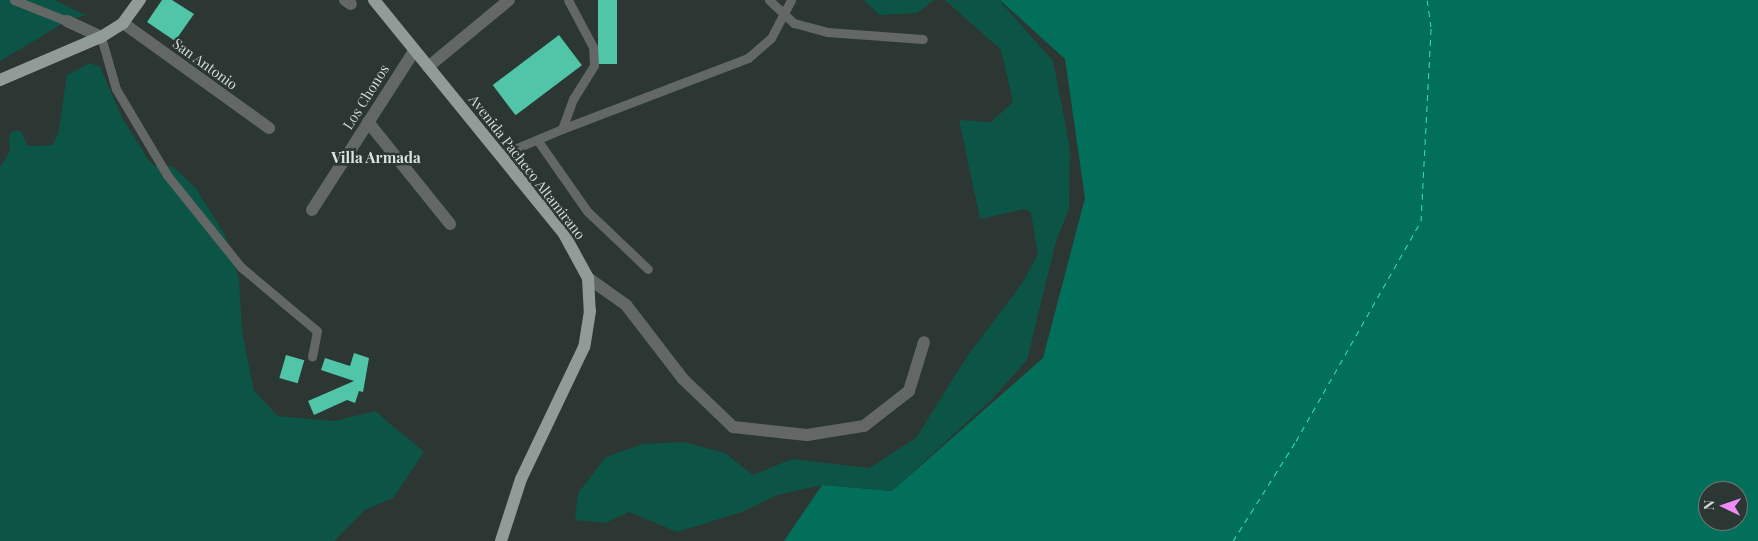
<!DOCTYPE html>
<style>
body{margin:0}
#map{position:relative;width:1758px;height:541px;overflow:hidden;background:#2c3633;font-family:"Playfair Display",serif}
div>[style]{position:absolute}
.green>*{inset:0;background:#0c5445}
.water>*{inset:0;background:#026f5b}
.ferry>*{height:1px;margin-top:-0.5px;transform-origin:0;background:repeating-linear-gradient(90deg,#36e0bc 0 6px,transparent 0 11px)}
.building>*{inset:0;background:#50c5a8;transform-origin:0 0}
.lane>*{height:9px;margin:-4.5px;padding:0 4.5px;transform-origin:4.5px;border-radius:4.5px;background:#636866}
.street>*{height:12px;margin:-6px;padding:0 6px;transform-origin:6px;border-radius:6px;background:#636866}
.primary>*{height:12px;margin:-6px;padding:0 6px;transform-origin:6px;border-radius:6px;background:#919b98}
span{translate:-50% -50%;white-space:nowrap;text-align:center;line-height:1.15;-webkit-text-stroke:5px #2c3633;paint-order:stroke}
.street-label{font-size:14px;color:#d5dad8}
.neighbourhood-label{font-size:15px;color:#d8e4e0;font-weight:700}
.north{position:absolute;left:1698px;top:481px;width:50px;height:50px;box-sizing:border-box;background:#2c3633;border:1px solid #707875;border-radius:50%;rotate:273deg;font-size:14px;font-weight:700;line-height:20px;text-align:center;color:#d5dad8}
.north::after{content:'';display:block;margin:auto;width:18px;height:22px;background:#ef8bf7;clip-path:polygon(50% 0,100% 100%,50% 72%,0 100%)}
</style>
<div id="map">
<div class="green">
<div style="clip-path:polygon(0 0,55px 0,85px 15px,67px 21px,0 61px)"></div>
<div style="clip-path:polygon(863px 0,934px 0,917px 13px,880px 15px)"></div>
<div style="clip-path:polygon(945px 0,999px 0,1053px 61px,1058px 86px,1070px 149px,1069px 209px,1056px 241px,1027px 360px,991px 400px,892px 491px,822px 485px,777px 495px,742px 512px,677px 532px,629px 512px,605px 523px,575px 520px,578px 493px,606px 457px,643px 444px,684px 442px,725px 453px,753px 475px,792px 459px,869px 468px,916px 438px,968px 355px,1023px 282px,1038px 254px,1031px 213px,1025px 209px,980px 219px,959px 120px,991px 122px,1013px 102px,1001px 50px)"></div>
<div style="clip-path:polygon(90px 63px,100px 67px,123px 119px,149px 161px,155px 166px,172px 166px,195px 187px,225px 235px,239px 279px,242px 331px,254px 391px,278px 416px,334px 421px,375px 411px,424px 452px,393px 498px,365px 510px,334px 541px,0 541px,0 167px,10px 151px,9px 137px,12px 131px,21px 131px,28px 146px,52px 145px,58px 134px,67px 75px)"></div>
</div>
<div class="water">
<div style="clip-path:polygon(evenodd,1000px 0,1758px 0,1758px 541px,784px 541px,822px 485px,892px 491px,1043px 358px,1085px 198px,1065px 59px,1000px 0,1708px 491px,1738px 491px,1738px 521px,1708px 521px,1708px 491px)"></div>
</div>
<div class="ferry">
<div style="left:1233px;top:541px;width:118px;rotate:-57.8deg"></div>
<div style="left:1296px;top:441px;width:253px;rotate:-60.4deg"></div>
<div style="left:1421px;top:221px;width:194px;rotate:-87deg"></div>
<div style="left:1431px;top:27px;width:27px;rotate:-98deg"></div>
</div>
<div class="building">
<div style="clip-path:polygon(162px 0,172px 0,194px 14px,175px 41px,147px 22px)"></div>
<div style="left:598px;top:0;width:19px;height:64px"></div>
<div style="left:559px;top:35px;width:38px;height:83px;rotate:53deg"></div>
<div style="clip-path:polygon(354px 353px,369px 358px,363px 392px,359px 391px,355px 403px,347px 400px,314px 415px,308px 401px,354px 381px,321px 370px,325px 358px,350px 366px)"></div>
<div style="left:286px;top:355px;width:19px;height:24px;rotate:16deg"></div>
</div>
<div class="lane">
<div style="left:14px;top:0;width:57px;rotate:21.6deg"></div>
<div style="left:769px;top:0;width:34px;rotate:43deg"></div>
<div style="left:794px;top:23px;width:34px;rotate:15deg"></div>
<div style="left:827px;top:32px;width:96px;rotate:4.2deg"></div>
<div style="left:101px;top:37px;width:54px;rotate:73.9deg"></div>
<div style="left:116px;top:89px;width:100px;rotate:59.3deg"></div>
<div style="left:167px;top:175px;width:118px;rotate:51.2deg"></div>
<div style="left:241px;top:267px;width:99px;rotate:40.1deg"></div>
<div style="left:317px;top:331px;width:26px;rotate:101deg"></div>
<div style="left:562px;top:129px;width:199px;rotate:-20.9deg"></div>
<div style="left:748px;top:58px;width:30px;rotate:-41deg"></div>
<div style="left:771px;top:38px;width:43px;rotate:-62.2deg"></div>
<div style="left:538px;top:141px;width:85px;rotate:55deg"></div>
<div style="left:587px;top:211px;width:84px;rotate:43.6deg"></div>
<div style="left:500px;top:155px;width:67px;rotate:-22.8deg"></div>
<div style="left:562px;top:129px;width:32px;rotate:-70deg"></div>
<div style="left:573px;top:99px;width:40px;rotate:-58deg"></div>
<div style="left:594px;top:65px;width:18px;rotate:-93deg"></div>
<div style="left:593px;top:47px;width:53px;rotate:-118deg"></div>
</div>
<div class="street">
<div style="left:345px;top:0;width:7px;rotate:34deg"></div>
<div style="left:67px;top:21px;width:38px;rotate:25deg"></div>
<div style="left:123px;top:23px;width:180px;rotate:35.7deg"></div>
<div style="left:428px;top:67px;width:105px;rotate:-39.6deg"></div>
<div style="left:368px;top:122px;width:131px;rotate:51.2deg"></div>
<div style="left:312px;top:210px;width:189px;rotate:-57.3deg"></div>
<div style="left:588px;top:278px;width:47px;rotate:35.4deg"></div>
<div style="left:626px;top:305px;width:93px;rotate:52.4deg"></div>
<div style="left:683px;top:379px;width:69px;rotate:43.8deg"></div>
<div style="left:733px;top:427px;width:74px;rotate:6.2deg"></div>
<div style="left:807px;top:435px;width:58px;rotate:-9deg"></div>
<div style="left:864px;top:426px;width:57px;rotate:-37.9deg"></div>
<div style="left:909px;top:391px;width:51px;rotate:-73deg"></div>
</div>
<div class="primary">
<div style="left:374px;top:0;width:301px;rotate:50.9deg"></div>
<div style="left:564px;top:234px;width:50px;rotate:61.4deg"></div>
<div style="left:588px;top:278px;width:33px;rotate:87deg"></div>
<div style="left:590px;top:311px;width:36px;rotate:99deg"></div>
<div style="left:584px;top:347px;width:146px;rotate:115.5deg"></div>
<div style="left:521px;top:479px;width:65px;rotate:107.9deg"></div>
<div style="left:0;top:80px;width:110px;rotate:-23.1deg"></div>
<div style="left:101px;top:37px;width:26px;rotate:-32deg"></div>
<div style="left:123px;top:23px;width:29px;rotate:-54deg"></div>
</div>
<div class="street-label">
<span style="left:205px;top:64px;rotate:36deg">San Antonio</span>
<span style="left:366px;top:97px;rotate:-58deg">Los Chonos</span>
<span style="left:527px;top:167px;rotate:52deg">Avenida Pacheco Altamirano</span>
</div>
<div class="neighbourhood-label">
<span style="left:376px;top:158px">Villa Armada</span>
</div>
<div class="north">N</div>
</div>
